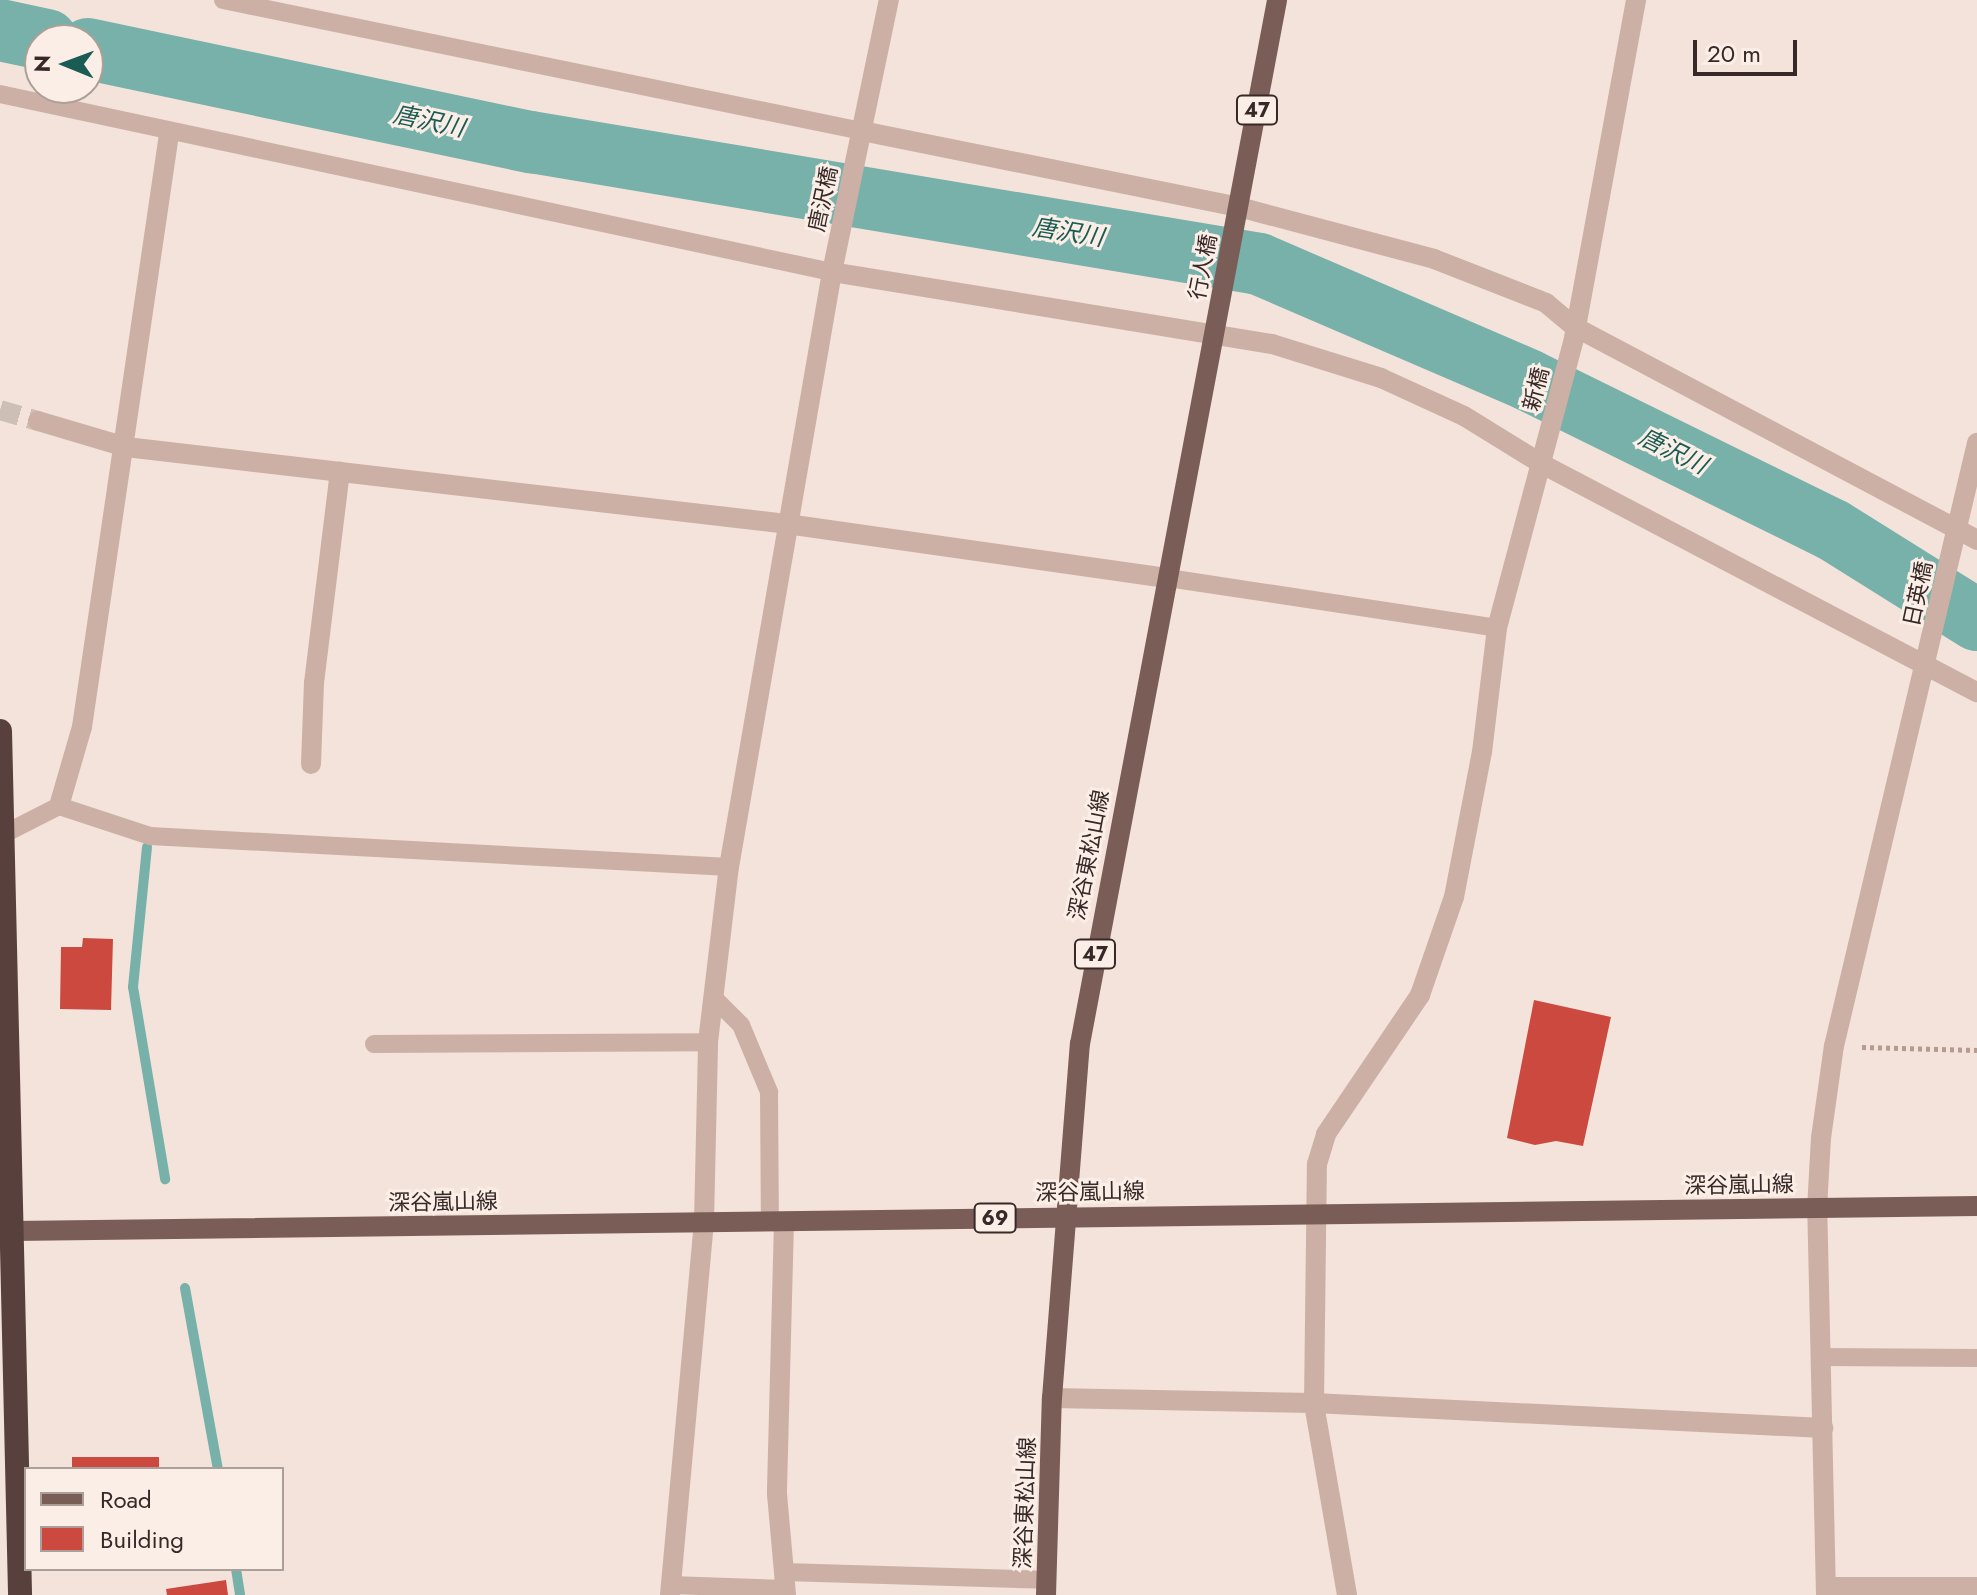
<!DOCTYPE html>
<meta charset="utf-8">
<style>
body{margin:0}
#map{position:relative;width:1977px;height:1595px;overflow:hidden;background:#f3e3da;font-family:Jost,"Noto Sans JP",sans-serif}
div>[style]{position:absolute}
.stream>*{height:10px;margin:-5px;padding:0 5px;transform-origin:5px;border-radius:5px;background:#77b1aa}
.river>*{height:62px;margin:-31px;padding:0 31px;transform-origin:31px;border-radius:31px;background:#77b1aa}
.building>*{inset:0;background:#cc493f;transform-origin:0 0}
.street-tunnel>*{height:20px;margin-top:-10px;transform-origin:0;background:repeating-linear-gradient(90deg,#cdbeb6 0 20px,transparent 0 30px)}
.path>*{height:5px;margin-top:-2.5px;transform-origin:0;background:repeating-linear-gradient(90deg,#b79a8f 0 4px,transparent 0 8px)}
.lane>*{height:18px;margin:-9px;padding:0 9px;transform-origin:9px;border-radius:9px;background:#ccb0a5}
.street>*{height:20px;margin:-10px;padding:0 10px;transform-origin:10px;border-radius:10px;background:#ccb0a5}
.primary>*{height:20px;margin:-10px;padding:0 10px;transform-origin:10px;border-radius:10px;background:#7a5d57}
.highway>*{height:24px;margin:-12px;padding:0 12px;transform-origin:12px;border-radius:12px;background:#58413d}
span{translate:-50% -50%;white-space:nowrap;text-align:center;line-height:1.15;-webkit-text-stroke:6px #faeee7;paint-order:stroke}
.shield-label span{padding:2px 6px;background:#faeee7;border:2px solid;border-radius:6px;-webkit-text-stroke-width:0}
.shield-label{font-size:20px;color:#372927;font-weight:700}
.street-label{font-size:22px;color:#372927}
.water-label{font-size:24px;color:#1a5b54;font-style:italic}
.legend{position:absolute;left:24px;top:1467px;width:260px;height:104px;box-sizing:border-box;background:#faeee7;border:2px solid #ac9f9a;margin:0;padding:10px 14px;list-style:none;font-size:24px;color:#372927}
.legend li{display:flex;align-items:center;gap:16px;height:40px}
.legend b{width:40px;border:2px solid #ac9f9a}
.north{position:absolute;left:24px;top:24px;width:80px;height:80px;box-sizing:border-box;background:#faeee7;border:2px solid #ac9f9a;border-radius:50%;rotate:271deg;font-size:22px;font-weight:700;line-height:32px;text-align:center;color:#372927}
.north::after{content:'';display:block;margin:auto;width:28px;height:36px;background:#1a5b54;clip-path:polygon(50% 0,100% 100%,50% 72%,0 100%)}
.scale{position:absolute;left:1693px;top:40px;width:104px;height:36px;box-sizing:border-box;border:4px solid #372927;border-top:0;padding-left:10px;font-size:24px;line-height:28px;white-space:nowrap;color:#372927;-webkit-text-stroke:6px #faeee7;paint-order:stroke}
</style>
<div id="map">
<div class="stream">
<div style="left:147px;top:847px;width:141px;rotate:95.7deg"></div>
<div style="left:133px;top:987px;width:195px;rotate:80.5deg"></div>
<div style="left:185px;top:1288px;width:184px;rotate:79.7deg"></div>
<div style="left:236px;top:1569px;width:26px;rotate:81deg"></div>
</div>
<div class="river">
<div style="left:0;top:30px;width:48px;rotate:12deg"></div>
<div style="left:88px;top:49px;width:453px;rotate:11.9deg"></div>
<div style="left:531px;top:142px;width:738px;rotate:9.51deg"></div>
<div style="left:1259px;top:264px;width:293px;rotate:23.3deg"></div>
<div style="left:1528px;top:380px;width:340px;rotate:26.2deg"></div>
<div style="left:1833px;top:530px;width:170px;rotate:32deg"></div>
</div>
<div class="building">
<div style="clip-path:polygon(83px 938px,113px 939px,111px 1010px,60px 1009px,61px 947px,82px 947px)"></div>
<div style="clip-path:polygon(1534px 1000px,1611px 1017px,1583px 1146px,1556px 1141px,1535px 1145px,1507px 1138px)"></div>
<div style="left:72px;top:1457px;width:87px;height:12px"></div>
<div style="clip-path:polygon(226px 1580px,228px 1595px,167px 1595px,166px 1589px)"></div>
</div>
<div class="street-tunnel">
<div style="left:0;top:410px;width:40px;rotate:16deg"></div>
</div>
<div class="path">
<div style="left:1862px;top:1047px;width:115px;rotate:1.5deg"></div>
</div>
<div class="lane">
<div style="left:223px;top:0;width:652px;rotate:11.59deg"></div>
<div style="left:0;top:94px;width:851px;rotate:12.08deg"></div>
<div style="left:1168px;top:578px;width:333px;rotate:8.6deg"></div>
<div style="left:2px;top:835px;width:64px;rotate:-27deg"></div>
<div style="left:59px;top:806px;width:96px;rotate:18.2deg"></div>
<div style="left:150px;top:836px;width:580px;rotate:3.06deg"></div>
<div style="left:714px;top:998px;width:38px;rotate:45deg"></div>
<div style="left:741px;top:1025px;width:73px;rotate:67.3deg"></div>
<div style="left:769px;top:1092px;width:130px;rotate:89.6deg"></div>
<div style="left:374px;top:1044px;width:334px;rotate:-0.3deg"></div>
<div style="left:1821px;top:1357px;width:156px;rotate:0.4deg"></div>
<div style="left:784px;top:1572px;width:263px;rotate:1.7deg"></div>
<div style="left:671px;top:1585px;width:115px;rotate:2deg"></div>
</div>
<div class="street">
<div style="left:862px;top:131px;width:385px;rotate:11.4deg"></div>
<div style="left:1239px;top:207px;width:202px;rotate:14.9deg"></div>
<div style="left:1434px;top:259px;width:120px;rotate:21.4deg"></div>
<div style="left:1546px;top:303px;width:38px;rotate:40deg"></div>
<div style="left:1575px;top:327px;width:455px;rotate:27.9deg"></div>
<div style="left:832px;top:272px;width:446px;rotate:9.3deg"></div>
<div style="left:1272px;top:344px;width:114px;rotate:17.3deg"></div>
<div style="left:1381px;top:378px;width:91px;rotate:24.6deg"></div>
<div style="left:1464px;top:416px;width:92px;rotate:31.6deg"></div>
<div style="left:1542px;top:464px;width:491px;rotate:27.7deg"></div>
<div style="left:38px;top:421px;width:92px;rotate:16.5deg"></div>
<div style="left:126px;top:447px;width:665px;rotate:6.64deg"></div>
<div style="left:787px;top:524px;width:385px;rotate:8.1deg"></div>
<div style="left:311px;top:764px;width:81px;rotate:-87.9deg"></div>
<div style="left:314px;top:683px;width:213px;rotate:-83deg"></div>
<div style="left:59px;top:806px;width:82px;rotate:-73.8deg"></div>
<div style="left:82px;top:727px;width:599px;rotate:-81.65deg"></div>
<div style="left:784px;top:1222px;width:272px;rotate:91.5deg"></div>
<div style="left:777px;top:1494px;width:101px;rotate:84.9deg"></div>
<div style="left:1052px;top:1398px;width:262px;rotate:1.1deg"></div>
<div style="left:1314px;top:1403px;width:510px;rotate:2.81deg"></div>
<div style="left:1826px;top:1587px;width:151px"></div>
<div style="left:670px;top:1595px;width:375px;rotate:-84.8deg"></div>
<div style="left:704px;top:1222px;width:180px;rotate:-88.7deg"></div>
<div style="left:708px;top:1042px;width:176px;rotate:-83.2deg"></div>
<div style="left:729px;top:867px;width:604px;rotate:-80.18deg"></div>
<div style="left:832px;top:272px;width:278px;rotate:-78.2deg"></div>
<div style="left:1347px;top:1595px;width:195px;rotate:-99.8deg"></div>
<div style="left:1314px;top:1403px;width:239px;rotate:-89.3deg"></div>
<div style="left:1317px;top:1164px;width:31px;rotate:-73deg"></div>
<div style="left:1326px;top:1134px;width:168px;rotate:-55.9deg"></div>
<div style="left:1420px;top:995px;width:104px;rotate:-70.9deg"></div>
<div style="left:1454px;top:897px;width:148px;rotate:-79.1deg"></div>
<div style="left:1482px;top:752px;width:125px;rotate:-83.1deg"></div>
<div style="left:1497px;top:628px;width:300px;rotate:-75.1deg"></div>
<div style="left:1574px;top:338px;width:344px;rotate:-79.6deg"></div>
<div style="left:1826px;top:1595px;width:386px;rotate:-91.3deg"></div>
<div style="left:1817px;top:1209px;width:71px;rotate:-86.8deg"></div>
<div style="left:1821px;top:1138px;width:93px;rotate:-82deg"></div>
<div style="left:1834px;top:1046px;width:620px;rotate:-76.66deg"></div>
</div>
<div class="primary">
<div style="left:13px;top:1231px;width:1964px;rotate:-0.73deg"></div>
<div style="left:1046px;top:1595px;width:197px;rotate:-88.3deg"></div>
<div style="left:1052px;top:1398px;width:355px;rotate:-85.5deg"></div>
<div style="left:1080px;top:1044px;width:1062px;rotate:-79.31deg"></div>
</div>
<div class="highway">
<div style="left:0;top:731px;width:864px;rotate:88.67deg"></div>
</div>
<div class="shield-label">
<span style="left:1257px;top:110px">47</span>
<span style="left:1095px;top:954px">47</span>
<span style="left:995px;top:1218px">69</span>
</div>
<div class="street-label">
<span style="left:823px;top:199px;rotate:-78deg">唐沢橋</span>
<span style="left:1203px;top:267px;rotate:-79deg">行人橋</span>
<span style="left:1536px;top:389px;rotate:-75deg">新橋</span>
<span style="left:1918px;top:594px;rotate:-78deg">日英橋</span>
<span style="left:1089px;top:855px;rotate:-79deg">深谷東松山線</span>
<span style="left:1739px;top:1185px;rotate:-1deg">深谷嵐山線</span>
<span style="left:1090px;top:1192px;rotate:-1deg">深谷嵐山線</span>
<span style="left:443px;top:1202px;rotate:-1deg">深谷嵐山線</span>
<span style="left:1025px;top:1503px;rotate:-88deg">深谷東松山線</span>
</div>
<div class="water-label">
<span style="left:429px;top:121px;rotate:12deg">唐沢川</span>
<span style="left:1068px;top:232px;rotate:9deg">唐沢川</span>
<span style="left:1673px;top:451px;rotate:26deg">唐沢川</span>
</div>
<ul class="legend">
<li><b style="height:10px;background:#7a5d57"></b>Road</li>
<li><b style="height:22px;background:#cc493f"></b>Building</li>
</ul>
<div class="north">N</div>
<div class="scale">20 m</div>
</div>
